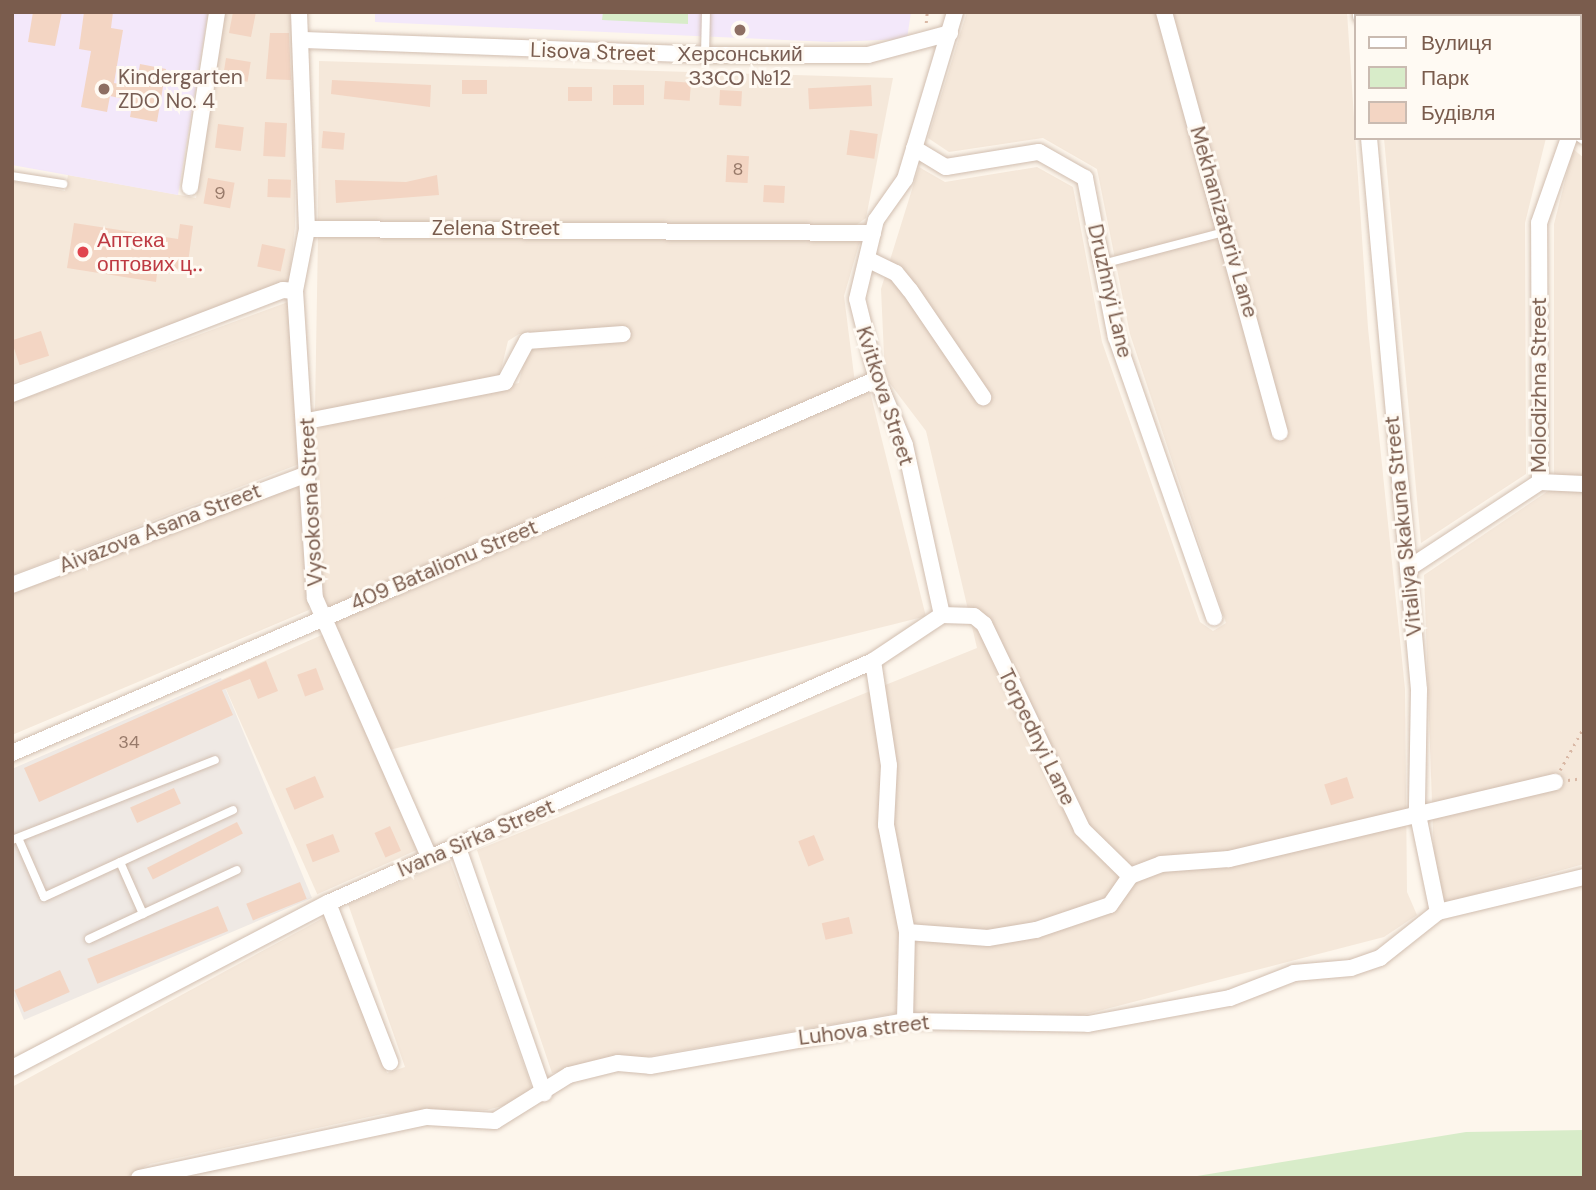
<!DOCTYPE html>
<meta charset="utf-8">
<style>
body{margin:0}
#map{position:relative;width:1596px;height:1190px;overflow:hidden;background:#fdf6ec;font-family:"DM Sans",sans-serif}
div>[style]{position:absolute}
.residential>*{inset:0;background:#f5e8da;transform-origin:0 0}
.industrial>*{inset:0;background:#efe9e4}
.education>*{inset:0;background:#f3e8fa}
.green>*{inset:0;background:#d8ecc9}
.building>*{inset:0;background:#f3d5c3;transform-origin:0 0}
.path>*{height:2.5px;margin-top:-1.25px;transform-origin:0;background:repeating-linear-gradient(90deg,#d9b8a5 0 2px,transparent 0 7px)}
.roads{filter:drop-shadow(0 0 2px #d1beb0) drop-shadow(0 0 2px #d1beb0)}
.service>*{height:8px;margin:-4px;padding:0 4px;transform-origin:4px;border-radius:4px;background:#fff}
.minor>*{height:16px;margin:-8px;padding:0 8px;transform-origin:8px;border-radius:8px;background:#fff}
.dots>*{width:19px;height:19px;translate:-50% -50%;box-sizing:border-box;border:4px solid #fffaf3;border-radius:50%}
span{translate:-50% -50%;white-space:nowrap;text-align:center;line-height:1.15;-webkit-text-stroke:6px #fffaf3;paint-order:stroke}
.number-label{font-size:18px;color:#987a6a}
.number-label span{-webkit-text-stroke-width:0}
.street-label{font-size:21px;color:#7a5c4d}
.education-label{font-size:21px;color:#785e54}
.left{translate:0 -50%;text-align:left}
.health-label{font-size:21px;color:#be3a42}
.frame{position:absolute;inset:0;border:14px solid #7a5c4d;pointer-events:none}
.legend{position:absolute;left:1354px;top:14px;width:228px;height:126px;box-sizing:border-box;background:#fffaf3;border:2px solid #cabbb1;margin:0;padding:9px 12px;list-style:none;font-size:21px;color:#7a5c4d}
.legend li{display:flex;align-items:center;gap:14px;height:35px}
.legend b{width:35px;border:2px solid #cabbb1}
</style>
<div id="map">
<div class="residential">
<div style="clip-path:polygon(225px 12px,289px 12px,295px 34px,295px 227px,289px 281px,12px 383px,12px 181px,65px 191px,68px 175px,196px 198px)"></div>
<div style="clip-path:polygon(967px 12px,1347px 12px,1368px 328px,1405px 689px,1407px 892px,1417px 915px,1384px 937px,1056px 1022px,903px 1012px,552px 1073px,477px 850px,977px 648px,926px 431px,885px 377px,881px 289px,919px 167px,945px 182px,1037px 167px,1073px 187px,1102px 342px,1200px 622px,1213px 631px,1226px 623px,1130px 334px,1097px 169px,1043px 138px,949px 152px,928px 138px)"></div>
<div style="clip-path:polygon(1376px 12px,1564px 12px,1376px 16px)"></div>
<div style="clip-path:polygon(319px 61px,893px 78px,866px 218px,852px 228px,318px 221px)"></div>
<div style="clip-path:polygon(1384px 138px,1546px 138px,1525px 223px,1526px 474px,1421px 543px)"></div>
<div style="clip-path:polygon(1573px 149px,1584px 158px,1584px 864px,1443px 903px,1435px 888px,1424px 575px,1554px 487px,1554px 224px)"></div>
<div style="clip-path:polygon(318px 236px,860px 241px,844px 296px,855px 383px,324px 601px,315px 424px,519px 383px,525px 355px,536px 347px,630px 339px,629px 327px,519px 334px,508px 341px,499px 378px,315px 411px)"></div>
<div style="clip-path:polygon(288px 302px,299px 464px,12px 575px,12px 403px)"></div>
<div style="left:870px;top:392px;width:231px;height:587px;rotate:76deg"></div>
<div style="clip-path:polygon(299px 483px,309px 610px,12px 735px,12px 594px)"></div>
<div style="left:324px;top:634px;width:235px;height:112px;rotate:66deg"></div>
<div style="clip-path:polygon(450px 861px,531px 1085px,526px 1100px,487px 1110px,383px 1114px,150px 1164px,125px 1178px,12px 1178px,12px 1087px,325px 917px,387px 1073px,405px 1067px,348px 904px)"></div>
</div>
<div class="industrial">
<div style="clip-path:polygon(221px 678px,312px 898px,24px 1020px,12px 991px,12px 769px)"></div>
</div>
<div class="education">
<div style="clip-path:polygon(12px 12px,208px 12px,178px 195px,12px 165px)"></div>
<div style="clip-path:polygon(375px 12px,911px 12px,907px 39px,831px 42px,375px 22px)"></div>
</div>
<div class="green">
<div style="clip-path:polygon(603px 12px,688px 12px,688px 24px,602px 20px)"></div>
<div style="clip-path:polygon(1584px 1130px,1584px 1178px,1185px 1178px,1466px 1132px)"></div>
</div>
<div class="building">
<div style="clip-path:polygon(33px 12px,62px 12px,55px 46px,28px 42px)"></div>
<div style="clip-path:polygon(84px 12px,113px 12px,111px 28px,123px 30px,114px 83px,136px 87px,140px 64px,166px 69px,157px 122px,130px 117px,133px 101px,110px 96px,107px 112px,81px 107px,91px 51px,79px 49px)"></div>
<div style="clip-path:polygon(233px 12px,256px 12px,251px 37px,229px 33px)"></div>
<div style="clip-path:polygon(270px 33px,289px 33px,291px 80px,266px 79px)"></div>
<div style="left:226px;top:58px;width:25px;height:20px;rotate:9deg"></div>
<div style="clip-path:polygon(332px 80px,431px 85px,430px 107px,331px 94px)"></div>
<div style="left:462px;top:80px;width:25px;height:14px"></div>
<div style="left:665px;top:81px;width:26px;height:18px;rotate:4deg"></div>
<div style="left:644px;top:85px;width:20px;height:31px;rotate:90deg"></div>
<div style="left:871px;top:85px;width:21px;height:63px;rotate:87deg"></div>
<div style="left:568px;top:87px;width:24px;height:14px"></div>
<div style="left:720px;top:90px;width:22px;height:15px;rotate:3deg"></div>
<div style="left:265px;top:122px;width:22px;height:34px;rotate:3deg"></div>
<div style="left:218px;top:124px;width:26px;height:24px;rotate:7deg"></div>
<div style="left:850px;top:130px;width:28px;height:25px;rotate:8deg"></div>
<div style="left:323px;top:131px;width:22px;height:17px;rotate:5deg"></div>
<div style="left:727px;top:155px;width:22px;height:27px;rotate:3deg"></div>
<div style="clip-path:polygon(437px 175px,439px 195px,336px 203px,335px 180px,406px 182px)"></div>
<div style="left:208px;top:178px;width:27px;height:26px;rotate:10deg"></div>
<div style="left:268px;top:179px;width:23px;height:18px;rotate:2deg"></div>
<div style="left:764px;top:185px;width:21px;height:17px;rotate:3deg"></div>
<div style="clip-path:polygon(74px 223px,178px 239px,180px 224px,193px 226px,187px 270px,158px 266px,156px 282px,67px 268px)"></div>
<div style="left:262px;top:244px;width:24px;height:23px;rotate:12deg"></div>
<div style="left:41px;top:331px;width:26px;height:31px;rotate:72deg"></div>
<div style="clip-path:polygon(266px 661px,278px 691px,258px 699px,250px 679px,222px 690px,233px 715px,39px 802px,24px 768px)"></div>
<div style="left:316px;top:668px;width:23px;height:20px;rotate:70deg"></div>
<div style="left:315px;top:776px;width:23px;height:32px;rotate:67deg"></div>
<div style="left:1347px;top:777px;width:22px;height:24px;rotate:72deg"></div>
<div style="left:174px;top:788px;width:17px;height:48px;rotate:66deg"></div>
<div style="left:237px;top:822px;width:13px;height:101px;rotate:63deg"></div>
<div style="left:390px;top:826px;width:27px;height:17px;rotate:66deg"></div>
<div style="left:333px;top:834px;width:19px;height:29px;rotate:69deg"></div>
<div style="left:814px;top:835px;width:27px;height:17px;rotate:68deg"></div>
<div style="left:300px;top:882px;width:18px;height:58px;rotate:68deg"></div>
<div style="left:218px;top:906px;width:27px;height:141px;rotate:68deg"></div>
<div style="left:849px;top:917px;width:17px;height:28px;rotate:77deg"></div>
<div style="left:60px;top:970px;width:24px;height:50px;rotate:66deg"></div>
</div>
<div class="path">
<div style="left:926px;top:23px;width:11px;rotate:-85deg"></div>
<div style="left:1560px;top:770px;width:49px;rotate:-60.8deg"></div>
<div style="left:1568px;top:780px;width:16px;rotate:-7deg"></div>
</div>
<div class="roads">
<div class="service">
<div style="left:705px;top:55px;width:43px;rotate:-88.7deg"></div>
<div style="left:12px;top:176px;width:52px;rotate:8.9deg"></div>
<div style="left:1102px;top:264px;width:130px;rotate:-14.7deg"></div>
<div style="left:12px;top:840px;width:218px;rotate:-21.5deg"></div>
<div style="left:19px;top:840px;width:62px;rotate:66.3deg"></div>
<div style="left:44px;top:897px;width:208px;rotate:-24.7deg"></div>
<div style="left:120px;top:862px;width:57px;rotate:66.1deg"></div>
<div style="left:89px;top:939px;width:163px;rotate:-25deg"></div>
</div>
<div class="minor">
<div style="left:299px;top:12px;width:217px;rotate:87.9deg"></div>
<div style="left:307px;top:229px;width:566px;rotate:0.4deg"></div>
<div style="left:1164px;top:12px;width:436px;rotate:74.6deg"></div>
<div style="left:1361px;top:12px;width:4px;rotate:90deg"></div>
<div style="left:1580px;top:38px;width:26px;rotate:-86deg"></div>
<div style="left:304px;top:40px;width:401px;rotate:2.1deg"></div>
<div style="left:705px;top:55px;width:163px"></div>
<div style="left:868px;top:55px;width:85px;rotate:-15deg"></div>
<div style="left:1580px;top:133px;width:5px;rotate:37deg"></div>
<div style="left:1369px;top:138px;width:554px;rotate:84.82deg"></div>
<div style="left:1419px;top:690px;width:120px;rotate:91deg"></div>
<div style="left:1417px;top:810px;width:104px;rotate:78.4deg"></div>
<div style="left:914px;top:148px;width:37px;rotate:31deg"></div>
<div style="left:946px;top:167px;width:94px;rotate:-9.2deg"></div>
<div style="left:1039px;top:152px;width:53px;rotate:29.5deg"></div>
<div style="left:1085px;top:178px;width:162px;rotate:79deg"></div>
<div style="left:1116px;top:337px;width:297px;rotate:70.7deg"></div>
<div style="left:190px;top:187px;width:177px;rotate:-81.2deg"></div>
<div style="left:307px;top:229px;width:63px;rotate:101deg"></div>
<div style="left:295px;top:291px;width:308px;rotate:86.3deg"></div>
<div style="left:315px;top:598px;width:283px;rotate:66.2deg"></div>
<div style="left:867px;top:259px;width:32px;rotate:26deg"></div>
<div style="left:896px;top:273px;width:22px;rotate:51deg"></div>
<div style="left:910px;top:290px;width:130px;rotate:55.7deg"></div>
<div style="left:12px;top:394px;width:290px;rotate:-21deg"></div>
<div style="left:283px;top:290px;width:12px;rotate:5deg"></div>
<div style="left:307px;top:421px;width:202px;rotate:-11.1deg"></div>
<div style="left:505px;top:382px;width:47px;rotate:-61.8deg"></div>
<div style="left:527px;top:341px;width:96px;rotate:-4.2deg"></div>
<div style="left:1540px;top:482px;width:44px;rotate:2.6deg"></div>
<div style="left:1409px;top:568px;width:157px;rotate:-33.3deg"></div>
<div style="left:1540px;top:482px;width:259px;rotate:-90.2deg"></div>
<div style="left:1539px;top:223px;width:90px;rotate:-70.6deg"></div>
<div style="left:12px;top:585px;width:316px;rotate:-20.6deg"></div>
<div style="left:942px;top:615px;width:174px;rotate:-102.3deg"></div>
<div style="left:905px;top:445px;width:72px;rotate:-113deg"></div>
<div style="left:877px;top:379px;width:82px;rotate:-104deg"></div>
<div style="left:857px;top:299px;width:81px;rotate:-76.5deg"></div>
<div style="left:876px;top:220px;width:50px;rotate:-54.7deg"></div>
<div style="left:905px;top:179px;width:174px;rotate:-73.3deg"></div>
<div style="left:942px;top:615px;width:32px;rotate:2deg"></div>
<div style="left:974px;top:616px;width:13px;rotate:39deg"></div>
<div style="left:984px;top:624px;width:227px;rotate:64.4deg"></div>
<div style="left:1082px;top:829px;width:67px;rotate:44.4deg"></div>
<div style="left:873px;top:661px;width:105px;rotate:81.3deg"></div>
<div style="left:889px;top:765px;width:60px;rotate:92.9deg"></div>
<div style="left:886px;top:825px;width:109px;rotate:78.9deg"></div>
<div style="left:907px;top:932px;width:89px;rotate:91.3deg"></div>
<div style="left:12px;top:753px;width:942px;rotate:-23.38deg"></div>
<div style="left:458px;top:848px;width:260px;rotate:70.7deg"></div>
<div style="left:328px;top:903px;width:171px;rotate:68.7deg"></div>
<div style="left:907px;top:932px;width:81px;rotate:4.2deg"></div>
<div style="left:988px;top:938px;width:49px;rotate:-9.5deg"></div>
<div style="left:1036px;top:930px;width:78px;rotate:-18.7deg"></div>
<div style="left:1110px;top:905px;width:35px;rotate:-55deg"></div>
<div style="left:1130px;top:876px;width:33px;rotate:-21deg"></div>
<div style="left:1161px;top:864px;width:68px;rotate:-4.2deg"></div>
<div style="left:1229px;top:859px;width:335px;rotate:-13.3deg"></div>
<div style="left:12px;top:1068px;width:356px;rotate:-27.6deg"></div>
<div style="left:328px;top:903px;width:596px;rotate:-23.94deg"></div>
<div style="left:873px;top:661px;width:83px;rotate:-33.7deg"></div>
<div style="left:139px;top:1178px;width:294px;rotate:-12deg"></div>
<div style="left:427px;top:1117px;width:68px;rotate:3.4deg"></div>
<div style="left:495px;top:1121px;width:87px;rotate:-31.9deg"></div>
<div style="left:569px;top:1075px;width:50px;rotate:-13.8deg"></div>
<div style="left:618px;top:1063px;width:32px;rotate:5deg"></div>
<div style="left:650px;top:1066px;width:259px;rotate:-10deg"></div>
<div style="left:905px;top:1021px;width:183px;rotate:0.9deg"></div>
<div style="left:1088px;top:1024px;width:144px;rotate:-10.4deg"></div>
<div style="left:1230px;top:998px;width:69px;rotate:-21.3deg"></div>
<div style="left:1294px;top:973px;width:57px;rotate:-5deg"></div>
<div style="left:1351px;top:968px;width:31px;rotate:-19deg"></div>
<div style="left:1380px;top:958px;width:74px;rotate:-38.4deg"></div>
<div style="left:1438px;top:912px;width:150px;rotate:-13.5deg"></div>
</div>
</div>
<div class="dots">
<div style="left:740px;top:30px;background:#8d6e63"></div>
<div style="left:104px;top:89px;background:#8d6e63"></div>
<div style="left:83px;top:252px;background:#e0444e"></div>
</div>
<div class="number-label">
<span style="left:738px;top:169px">8</span>
<span style="left:220px;top:193px">9</span>
<span style="left:129px;top:742px">34</span>
</div>
<div class="street-label">
<span style="left:593px;top:52px;rotate:2deg">Lisova Street</span>
<span style="left:1224px;top:222px;rotate:74deg">Mekhanizatoriv Lane</span>
<span style="left:496px;top:228px">Zelena Street</span>
<span style="left:1110px;top:291px;rotate:77deg">Druzhnyi Lane</span>
<span style="left:1539px;top:385px;rotate:-90deg">Molodizhna Street</span>
<span style="left:885px;top:396px;rotate:72deg">Kvitkova Street</span>
<span style="left:311px;top:502px;rotate:-93deg">Vysokosna Street</span>
<span style="left:1403px;top:526px;rotate:-96deg">Vitaliya Skakuna Street</span>
<span style="left:160px;top:528px;rotate:-21deg">Aivazova Asana Street</span>
<span style="left:444px;top:565px;rotate:-23deg">409 Batalionu Street</span>
<span style="left:1037px;top:737px;rotate:64deg">Torpednyi Lane</span>
<span style="left:476px;top:838px;rotate:-23deg">Ivana Sirka Street</span>
<span style="left:864px;top:1030px;rotate:-7deg">Luhova street</span>
</div>
<div class="education-label">
<span style="left:740px;top:66px">Херсонський<br>ЗЗСО №12</span>
<span class="left" style="left:118px;top:89px">Kindergarten<br>ZDO No. 4</span>
</div>
<div class="health-label">
<span class="left" style="left:97px;top:252px">Аптека<br>оптових ц‥</span>
</div>
<div class="frame"></div>
<ul class="legend">
<li><b style="height:9px;background:#fff"></b>Вулиця</li>
<li><b style="height:19px;background:#d8ecc9"></b>Парк</li>
<li><b style="height:19px;background:#f3d5c3"></b>Будівля</li>
</ul>
</div>
